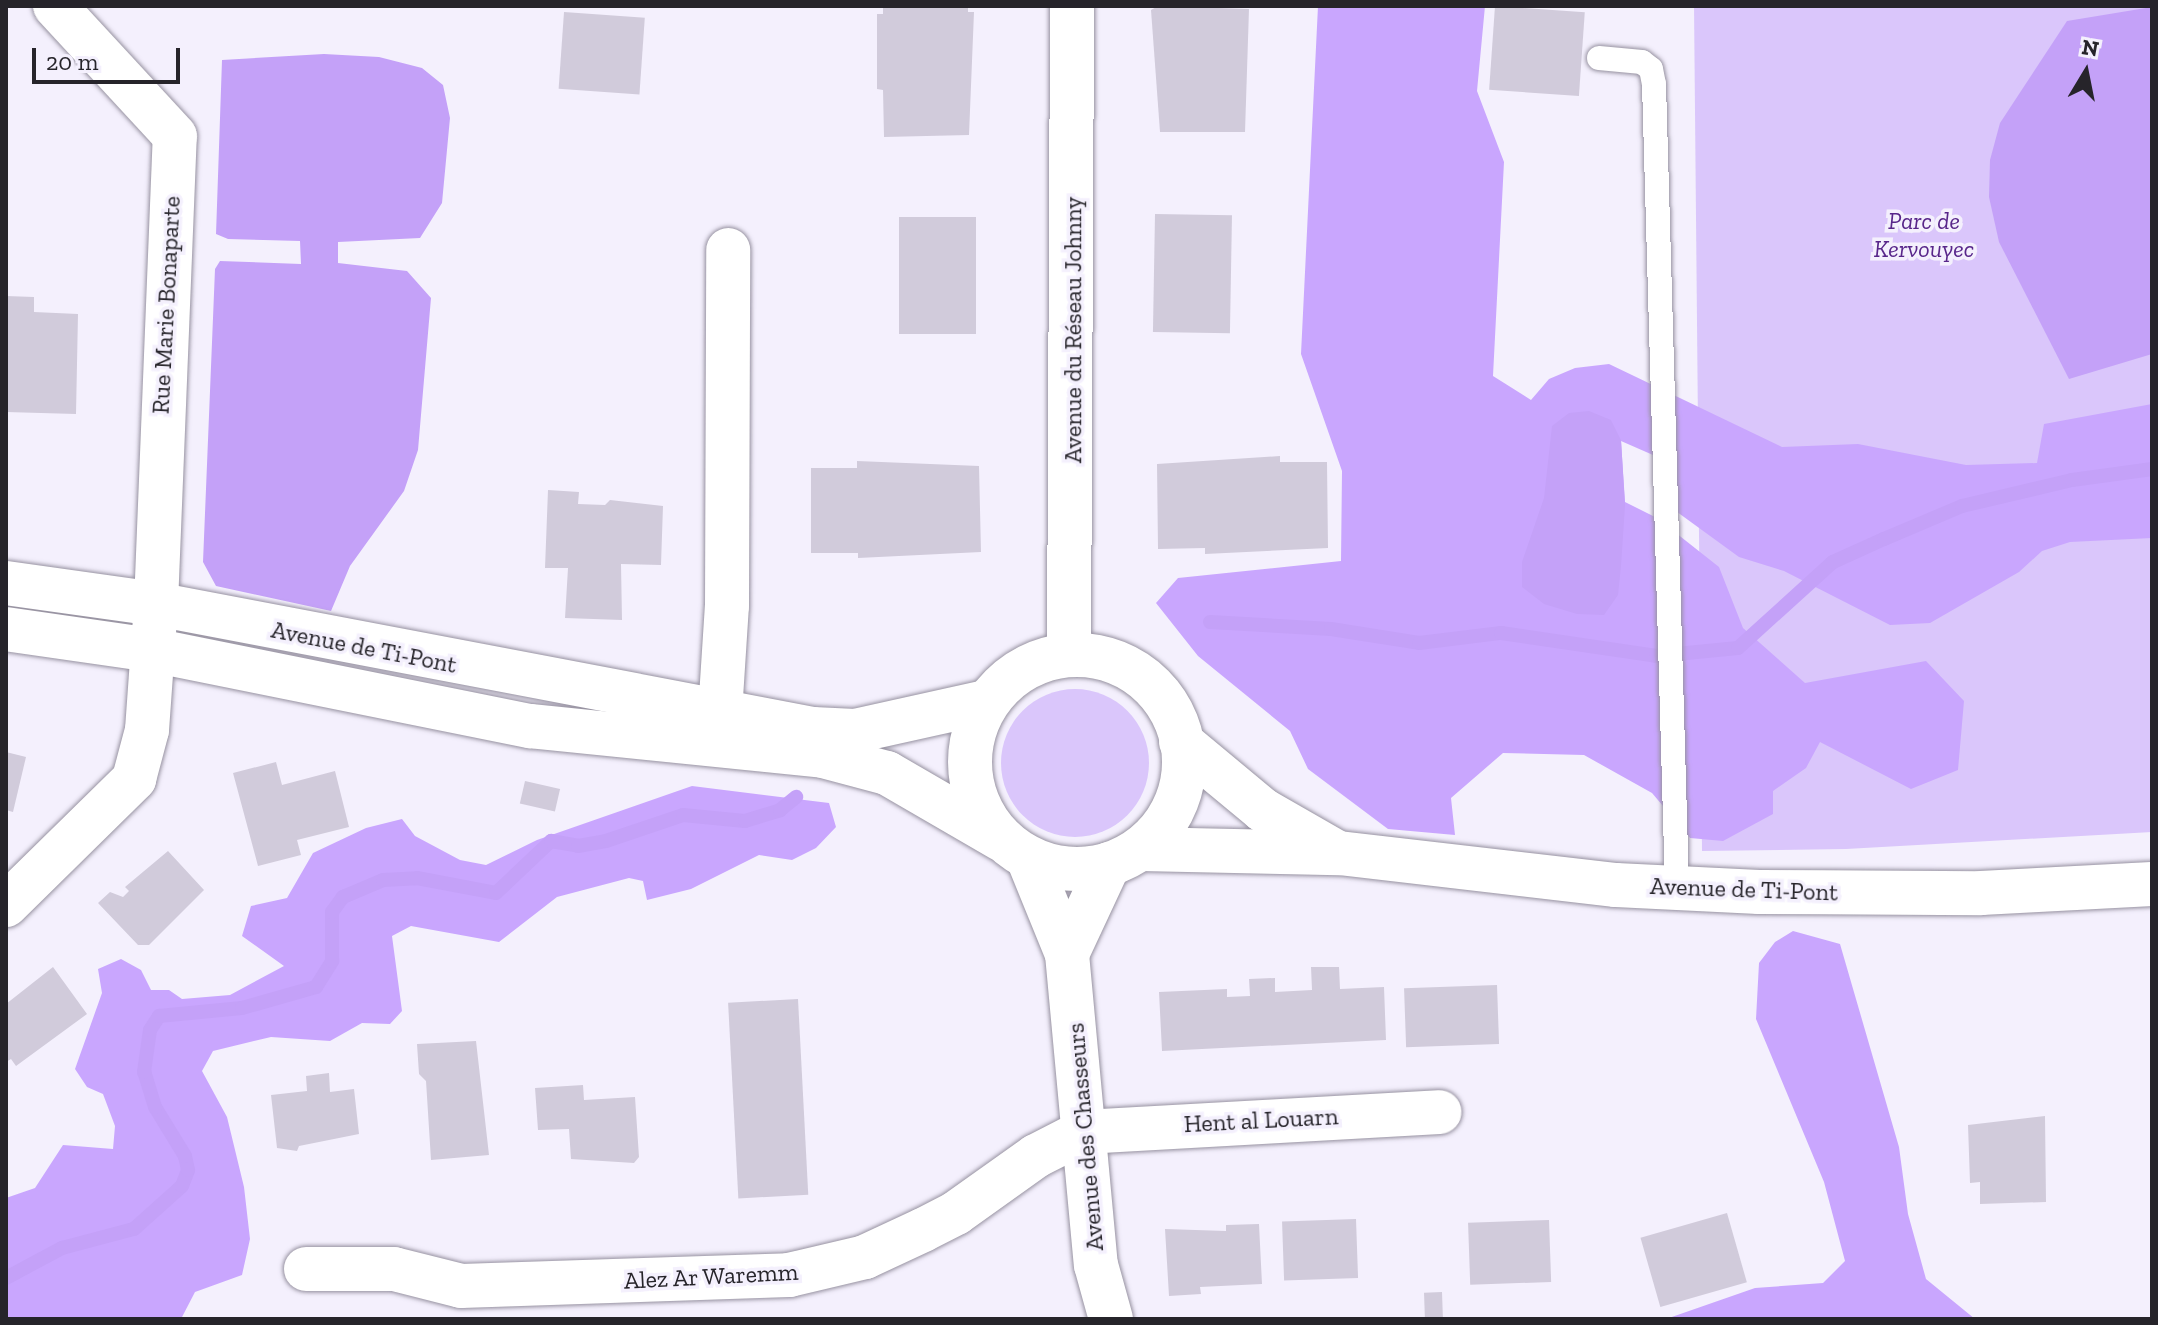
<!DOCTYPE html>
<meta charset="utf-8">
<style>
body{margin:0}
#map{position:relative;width:2158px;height:1325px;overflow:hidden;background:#f4f0fd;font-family:"Zilla Slab",serif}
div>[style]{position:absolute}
.green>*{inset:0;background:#dac6fb}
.round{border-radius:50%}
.forest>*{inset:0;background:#c9a6fe}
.water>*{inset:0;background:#c4a1f8}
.stream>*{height:14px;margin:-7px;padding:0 7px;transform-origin:7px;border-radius:7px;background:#c4a1f8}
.building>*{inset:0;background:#d1cbdb;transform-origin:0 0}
.roads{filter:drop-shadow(0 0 2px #9792a1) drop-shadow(0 0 2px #9792a1)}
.lane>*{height:24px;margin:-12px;padding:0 12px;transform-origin:12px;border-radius:12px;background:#fff}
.street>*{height:44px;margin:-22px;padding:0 22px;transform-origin:22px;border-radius:22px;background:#fff}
.secondary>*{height:44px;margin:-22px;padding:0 22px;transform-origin:22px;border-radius:22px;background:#fff}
.secondary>.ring{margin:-22px;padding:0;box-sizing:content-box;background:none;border:44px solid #fff;border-radius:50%}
span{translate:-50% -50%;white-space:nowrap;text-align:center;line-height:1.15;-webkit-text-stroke:7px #f4f0fd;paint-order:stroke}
.park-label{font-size:24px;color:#58268a;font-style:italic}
.street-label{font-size:24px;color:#26242a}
.frame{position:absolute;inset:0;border:8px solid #26242a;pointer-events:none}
.north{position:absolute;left:2046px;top:32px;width:80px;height:80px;-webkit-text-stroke:6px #f4f0fd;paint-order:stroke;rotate:10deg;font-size:22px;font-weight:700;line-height:32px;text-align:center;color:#26242a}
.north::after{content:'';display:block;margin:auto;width:28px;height:36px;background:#26242a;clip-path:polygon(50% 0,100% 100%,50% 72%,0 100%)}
.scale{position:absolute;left:32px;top:48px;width:148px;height:36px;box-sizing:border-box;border:4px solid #26242a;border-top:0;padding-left:10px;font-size:24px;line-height:28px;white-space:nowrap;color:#26242a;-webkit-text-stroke:6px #f4f0fd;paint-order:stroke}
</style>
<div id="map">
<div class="green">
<div style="clip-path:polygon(1694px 6px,2152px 6px,2152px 832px,1846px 849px,1702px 851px)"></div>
<div class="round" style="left:1001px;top:689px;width:148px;height:148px"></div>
</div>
<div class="forest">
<div style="clip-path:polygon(1318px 6px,1485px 6px,1477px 91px,1504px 162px,1493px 376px,1531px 400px,1549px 379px,1575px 368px,1609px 364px,1782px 447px,1858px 444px,1966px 465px,2037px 463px,2044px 424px,2152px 404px,2152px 538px,2070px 542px,2042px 551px,2019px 572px,1930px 623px,1890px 625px,1784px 571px,1739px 557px,1673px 509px,1653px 455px,1621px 441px,1625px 502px,1657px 518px,1719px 567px,1743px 628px,1805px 683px,1926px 661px,1964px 701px,1958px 770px,1911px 789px,1820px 742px,1806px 768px,1773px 791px,1773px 814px,1723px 841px,1690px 838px,1652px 793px,1584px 755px,1503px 753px,1451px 798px,1455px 835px,1388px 829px,1308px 769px,1290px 731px,1198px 656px,1156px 603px,1178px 578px,1341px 561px,1342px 471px,1301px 354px)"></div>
<div style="clip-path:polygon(692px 786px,829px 803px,836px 827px,816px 848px,792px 860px,759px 855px,691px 889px,647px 900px,643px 881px,629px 878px,557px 897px,499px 942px,411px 926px,392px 936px,402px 1011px,390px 1024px,362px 1023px,330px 1041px,271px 1037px,213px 1051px,202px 1071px,227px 1117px,244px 1187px,250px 1239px,242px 1275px,195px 1292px,181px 1319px,6px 1319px,6px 1198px,35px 1188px,63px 1145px,113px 1149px,115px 1126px,103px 1094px,87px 1087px,75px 1069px,102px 993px,98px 969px,121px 959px,141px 970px,151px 990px,169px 990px,182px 999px,230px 995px,284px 966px,242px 936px,251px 906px,287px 898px,313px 853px,366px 828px,402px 819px,415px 836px,460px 860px,486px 865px,537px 840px)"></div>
<div style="clip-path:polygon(1793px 931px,1840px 944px,1899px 1147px,1908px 1214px,1926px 1279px,1975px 1319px,1666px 1319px,1755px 1288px,1823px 1283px,1845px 1261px,1824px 1182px,1756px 1019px,1759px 963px,1775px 942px)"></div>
</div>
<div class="water">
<div style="clip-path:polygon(2152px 7px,2152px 354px,2069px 379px,1999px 242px,1989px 197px,1990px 160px,2000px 123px,2067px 21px)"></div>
<div style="clip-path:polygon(324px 54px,379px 57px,422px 68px,443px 85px,450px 118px,442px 203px,420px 238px,338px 242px,338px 263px,407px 271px,431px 298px,418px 450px,404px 491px,350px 566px,331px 611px,216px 586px,203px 562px,215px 269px,220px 261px,301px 264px,300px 241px,228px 239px,216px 234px,222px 60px)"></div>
<div style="clip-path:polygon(1589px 411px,1611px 420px,1621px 440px,1625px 506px,1621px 566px,1618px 595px,1604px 615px,1577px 614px,1544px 604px,1522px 587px,1522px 562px,1544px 498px,1552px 426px,1569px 413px)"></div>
</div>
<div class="stream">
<div style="left:1210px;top:622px;width:121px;rotate:3.3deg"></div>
<div style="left:1331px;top:629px;width:89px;rotate:9deg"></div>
<div style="left:1419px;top:643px;width:83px;rotate:-7deg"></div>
<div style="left:1501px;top:633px;width:157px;rotate:8.4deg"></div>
<div style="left:1656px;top:656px;width:82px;rotate:-5.6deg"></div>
<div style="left:1738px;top:648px;width:128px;rotate:-42.2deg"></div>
<div style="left:1833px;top:562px;width:56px;rotate:-24.3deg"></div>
<div style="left:1884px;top:539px;width:85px;rotate:-22.9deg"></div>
<div style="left:1962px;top:506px;width:113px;rotate:-13.3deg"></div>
<div style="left:2072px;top:480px;width:81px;rotate:-7.8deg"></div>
<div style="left:6px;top:1278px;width:64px;rotate:-28.2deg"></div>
<div style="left:62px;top:1248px;width:74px;rotate:-14.8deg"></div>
<div style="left:134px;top:1229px;width:64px;rotate:-41.9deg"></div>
<div style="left:182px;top:1186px;width:17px;rotate:-69deg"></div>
<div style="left:188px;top:1170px;width:14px;rotate:-102deg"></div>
<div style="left:185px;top:1156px;width:57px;rotate:-121.5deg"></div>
<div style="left:155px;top:1107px;width:37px;rotate:-107deg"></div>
<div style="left:144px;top:1072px;width:42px;rotate:-81.9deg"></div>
<div style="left:150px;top:1030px;width:17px;rotate:-57deg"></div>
<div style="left:159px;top:1016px;width:83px;rotate:-5.5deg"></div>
<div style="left:242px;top:1008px;width:77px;rotate:-15.8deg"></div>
<div style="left:316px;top:987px;width:31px;rotate:-58deg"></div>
<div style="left:332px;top:961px;width:49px;rotate:-90deg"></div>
<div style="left:332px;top:912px;width:19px;rotate:-54deg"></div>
<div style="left:343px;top:897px;width:43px;rotate:-23deg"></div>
<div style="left:383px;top:880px;width:34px;rotate:-3deg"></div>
<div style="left:417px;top:878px;width:80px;rotate:10.8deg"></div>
<div style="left:496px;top:893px;width:76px;rotate:-43.4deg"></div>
<div style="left:551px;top:841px;width:27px;rotate:10deg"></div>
<div style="left:578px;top:846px;width:28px;rotate:-10deg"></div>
<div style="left:606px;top:841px;width:81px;rotate:-18.7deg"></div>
<div style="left:683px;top:815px;width:62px;rotate:5.5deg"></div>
<div style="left:745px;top:821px;width:37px;rotate:-17deg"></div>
<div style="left:780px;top:810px;width:21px;rotate:-39deg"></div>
</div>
<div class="building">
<div style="clip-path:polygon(883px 6px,968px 6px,968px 12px,974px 12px,969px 135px,884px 137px,883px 90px,877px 89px,877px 14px,883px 14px)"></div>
<div style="clip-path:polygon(1158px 6px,1249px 9px,1245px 132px,1160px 132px,1151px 10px)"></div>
<div style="left:1495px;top:6px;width:90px;height:84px;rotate:4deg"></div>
<div style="left:564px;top:12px;width:81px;height:77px;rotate:4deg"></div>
<div style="left:1155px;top:214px;width:77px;height:118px;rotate:1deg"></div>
<div style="left:976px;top:217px;width:117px;height:77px;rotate:90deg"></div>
<div style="clip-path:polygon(6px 296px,34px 297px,34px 312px,78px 314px,76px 414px,6px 412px)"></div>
<div style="clip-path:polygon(1280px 456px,1280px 462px,1327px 462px,1328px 548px,1205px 554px,1205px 548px,1158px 549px,1157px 464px)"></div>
<div style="clip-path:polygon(857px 461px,979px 466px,981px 552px,858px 558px,858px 553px,811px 553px,811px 468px,857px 468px)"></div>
<div style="clip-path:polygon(548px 490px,579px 492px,578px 504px,605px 505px,610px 500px,663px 506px,661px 565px,621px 564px,622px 620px,565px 618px,568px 568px,545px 568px)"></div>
<div style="clip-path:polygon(6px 752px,26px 757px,13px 812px,6px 810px)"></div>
<div style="clip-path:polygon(276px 762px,282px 785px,335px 771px,349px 827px,297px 840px,301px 855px,258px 866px,233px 773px)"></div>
<div style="left:525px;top:781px;width:36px;height:23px;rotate:13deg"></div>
<div style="clip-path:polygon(168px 851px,204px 890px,149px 945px,138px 945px,98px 903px,110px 892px,123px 897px,129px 891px,125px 887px)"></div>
<div style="clip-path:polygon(53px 967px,87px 1014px,16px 1066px,11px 1059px,6px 1062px,6px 1004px)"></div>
<div style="clip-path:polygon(1311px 967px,1339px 967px,1340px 989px,1384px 987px,1386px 1040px,1162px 1051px,1159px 992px,1227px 989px,1227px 997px,1250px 996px,1249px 979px,1275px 978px,1275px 992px,1312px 990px)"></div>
<div style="left:1497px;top:985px;width:59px;height:93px;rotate:88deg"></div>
<div style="left:798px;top:999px;width:196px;height:70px;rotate:87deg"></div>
<div style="clip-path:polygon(476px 1041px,489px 1155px,431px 1160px,426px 1081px,419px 1074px,417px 1044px)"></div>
<div style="clip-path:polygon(329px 1073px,330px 1092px,354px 1089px,359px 1134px,299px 1146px,297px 1151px,277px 1148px,271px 1095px,307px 1091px,306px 1076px)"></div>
<div style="clip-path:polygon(583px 1085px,584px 1100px,635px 1097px,639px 1157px,634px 1163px,571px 1159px,569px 1129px,538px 1130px,535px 1088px)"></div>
<div style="clip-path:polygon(2045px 1116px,2046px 1202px,1980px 1204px,1980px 1182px,1970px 1183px,1968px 1125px)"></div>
<div style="left:1727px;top:1213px;width:72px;height:90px;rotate:74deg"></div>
<div style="left:1356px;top:1219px;width:59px;height:74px;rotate:88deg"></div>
<div style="left:1549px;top:1220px;width:62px;height:81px;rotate:88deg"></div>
<div style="clip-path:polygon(1259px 1224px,1262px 1284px,1200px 1287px,1201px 1294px,1169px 1296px,1165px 1229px,1226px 1231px,1226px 1225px)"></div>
<div style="left:1442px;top:1292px;width:27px;height:18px;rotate:88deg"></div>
</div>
<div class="roads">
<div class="lane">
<div style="left:1599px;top:58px;width:43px;rotate:5.3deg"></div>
<div style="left:1642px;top:62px;width:11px;rotate:38deg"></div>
<div style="left:1651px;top:69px;width:15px;rotate:79deg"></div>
<div style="left:1654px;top:84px;width:804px;rotate:88.36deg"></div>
</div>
<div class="street">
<div style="left:1069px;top:654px;width:648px;rotate:-89.73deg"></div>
<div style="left:718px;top:744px;width:138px;rotate:-86.3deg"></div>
<div style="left:727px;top:606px;width:356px;rotate:-89.8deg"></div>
<div style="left:1028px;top:858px;width:104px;rotate:67.9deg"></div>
<div style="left:1067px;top:954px;width:312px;rotate:84.7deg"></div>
<div style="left:1096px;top:1265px;width:56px;rotate:74.5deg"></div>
<div style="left:6px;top:905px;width:180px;rotate:-44.5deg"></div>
<div style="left:134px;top:779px;width:51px;rotate:-75.1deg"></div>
<div style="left:147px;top:730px;width:126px;rotate:-85.9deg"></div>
<div style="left:156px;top:604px;width:468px;rotate:-87.7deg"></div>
<div style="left:175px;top:136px;width:177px;rotate:-132.7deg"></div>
<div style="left:1067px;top:954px;width:99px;rotate:-65deg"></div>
<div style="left:306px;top:1269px;width:88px"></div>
<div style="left:394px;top:1269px;width:69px;rotate:14.2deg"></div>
<div style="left:461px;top:1286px;width:328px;rotate:-1.9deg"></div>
<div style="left:789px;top:1275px;width:78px;rotate:-13.3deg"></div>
<div style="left:865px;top:1257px;width:64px;rotate:-25deg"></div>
<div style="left:923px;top:1230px;width:37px;rotate:-27deg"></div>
<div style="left:956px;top:1213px;width:98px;rotate:-35.5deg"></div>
<div style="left:1036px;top:1156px;width:53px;rotate:-27.1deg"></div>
<div style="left:1083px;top:1132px;width:357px;rotate:-3.2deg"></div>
</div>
<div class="secondary">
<div style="left:6px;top:583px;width:151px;rotate:8deg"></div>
<div style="left:156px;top:604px;width:669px;rotate:10.77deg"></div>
<div style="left:813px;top:729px;width:42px;rotate:2.7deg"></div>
<div style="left:855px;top:731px;width:134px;rotate:-12.5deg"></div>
<div style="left:6px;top:629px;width:148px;rotate:8.2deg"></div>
<div style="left:152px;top:650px;width:386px;rotate:11.4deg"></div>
<div style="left:530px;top:726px;width:295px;rotate:5.8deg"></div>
<div style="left:823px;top:756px;width:66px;rotate:14.9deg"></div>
<div style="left:887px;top:773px;width:132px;rotate:30.1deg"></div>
<div class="ring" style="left:970px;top:655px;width:170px;height:170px"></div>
<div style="left:1181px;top:742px;width:107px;rotate:39.7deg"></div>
<div style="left:1263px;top:810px;width:84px;rotate:29.9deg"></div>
<div style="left:1141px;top:849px;width:198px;rotate:1.2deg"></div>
<div style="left:1339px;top:853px;width:279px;rotate:6.6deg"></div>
<div style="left:1616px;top:885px;width:143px;rotate:2.8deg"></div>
<div style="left:1759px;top:892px;width:222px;rotate:0.3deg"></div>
<div style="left:1981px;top:893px;width:171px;rotate:-3deg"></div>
</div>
</div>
<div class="park-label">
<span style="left:1924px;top:235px">Parc de<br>Kervouyec</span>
</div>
<div class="street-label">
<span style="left:166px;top:305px;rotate:-87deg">Rue Marie Bonaparte</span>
<span style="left:1073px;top:330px;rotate:-90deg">Avenue du Réseau Johnny</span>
<span style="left:364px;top:647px;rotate:11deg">Avenue de Ti-Pont</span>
<span style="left:1744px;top:889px;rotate:2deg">Avenue de Ti-Pont</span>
<span style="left:1261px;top:1120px;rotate:-3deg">Hent al Louarn</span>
<span style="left:1085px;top:1137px;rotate:-95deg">Avenue des Chasseurs</span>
<span style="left:711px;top:1276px;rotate:-3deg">Alez Ar Waremm</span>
</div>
<div class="frame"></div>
<div class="north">N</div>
<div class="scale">20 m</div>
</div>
